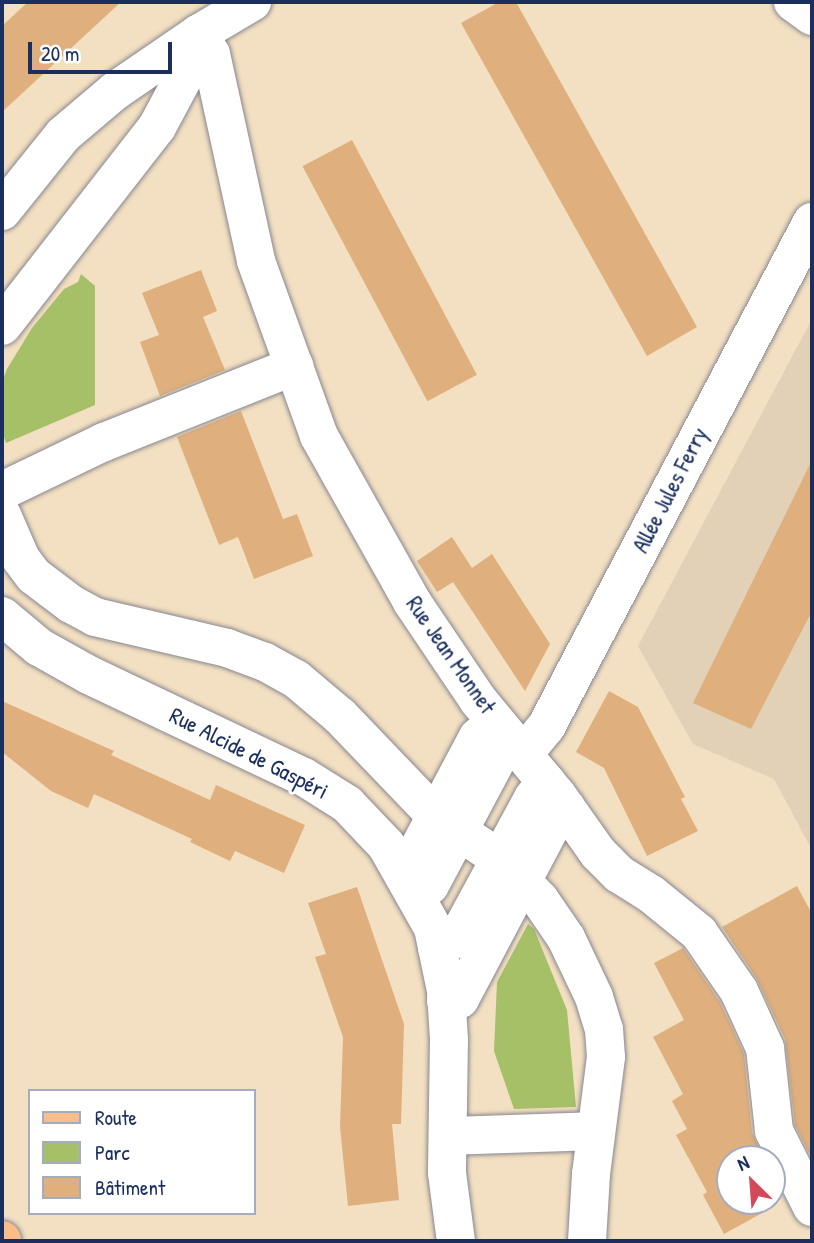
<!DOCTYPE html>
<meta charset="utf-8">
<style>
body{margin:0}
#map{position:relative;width:814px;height:1243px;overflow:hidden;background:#f3dfc1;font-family:"Patrick Hand",sans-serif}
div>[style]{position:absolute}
.built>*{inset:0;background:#e2d1b6}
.green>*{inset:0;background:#a6c067}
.building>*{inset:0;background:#dfb07e;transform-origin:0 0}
.roads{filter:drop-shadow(0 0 2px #878790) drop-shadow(0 0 2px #878790)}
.street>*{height:38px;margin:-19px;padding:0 19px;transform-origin:19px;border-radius:19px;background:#fff}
.primary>*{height:38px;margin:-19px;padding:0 19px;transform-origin:19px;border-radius:19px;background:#f8bd88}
span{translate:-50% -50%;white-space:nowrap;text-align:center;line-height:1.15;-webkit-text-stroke:6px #fff;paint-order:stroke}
.street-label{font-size:23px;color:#1b2f5e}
.frame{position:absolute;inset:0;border:4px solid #1b2f5e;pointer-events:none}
.legend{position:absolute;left:28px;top:1089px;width:228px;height:126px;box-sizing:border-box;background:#fff;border:2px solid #a4acbf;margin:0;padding:9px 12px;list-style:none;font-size:21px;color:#1b2f5e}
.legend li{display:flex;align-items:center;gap:14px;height:35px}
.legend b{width:35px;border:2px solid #a4acbf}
.north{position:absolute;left:716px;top:1145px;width:70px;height:70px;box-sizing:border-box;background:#fff;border:2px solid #a4acbf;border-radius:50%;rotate:335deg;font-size:19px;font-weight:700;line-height:28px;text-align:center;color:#1b2f5e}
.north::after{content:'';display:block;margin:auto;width:24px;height:32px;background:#d1495b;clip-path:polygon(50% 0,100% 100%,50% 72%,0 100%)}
.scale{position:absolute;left:28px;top:42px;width:144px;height:32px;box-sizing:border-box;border:4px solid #1b2f5e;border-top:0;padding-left:9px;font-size:21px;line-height:24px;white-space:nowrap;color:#1b2f5e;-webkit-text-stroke:5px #fff;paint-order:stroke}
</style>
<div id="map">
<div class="built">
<div style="clip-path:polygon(812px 319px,812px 850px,774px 779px,693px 744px,638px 646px)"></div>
</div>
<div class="green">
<div style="clip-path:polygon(81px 274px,95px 286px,95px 405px,6px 443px,2px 431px,2px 382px,7px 369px,32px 328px,64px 289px,78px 282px)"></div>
<div style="clip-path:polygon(528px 924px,534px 929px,567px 1010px,576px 1107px,514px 1109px,494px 1051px,497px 982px)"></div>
</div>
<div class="building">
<div style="clip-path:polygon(28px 2px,121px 2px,2px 112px,2px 26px)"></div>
<div style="clip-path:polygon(499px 2px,516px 2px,697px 327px,647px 356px,461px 23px)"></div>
<div style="left:352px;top:140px;width:266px;height:56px;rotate:62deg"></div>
<div style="clip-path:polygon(201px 270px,217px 311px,203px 317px,225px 370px,160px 396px,140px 342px,159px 335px,142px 293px)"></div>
<div style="clip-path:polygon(241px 411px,283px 519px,297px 514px,313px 556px,254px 579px,238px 537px,219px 545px,177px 437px)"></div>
<div style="clip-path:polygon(812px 460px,812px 611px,751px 729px,693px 703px)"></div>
<div style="clip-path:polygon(452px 537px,472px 568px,492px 554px,550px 644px,525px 691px,453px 582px,437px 592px,417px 561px)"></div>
<div style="clip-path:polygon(609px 691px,638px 707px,685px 797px,681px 799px,698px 831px,647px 856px,604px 768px,576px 752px)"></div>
<div style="clip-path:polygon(2px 701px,114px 751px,111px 755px,210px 800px,216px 785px,305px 825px,284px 873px,235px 851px,230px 861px,190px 842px,192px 839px,94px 794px,88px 808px,51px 791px,2px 752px)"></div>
<div style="clip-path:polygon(797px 886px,812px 914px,812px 1159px,795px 1125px,785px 1039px,757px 979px,722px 927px)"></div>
<div style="clip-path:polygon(357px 887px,404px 1024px,401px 1124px,392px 1124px,399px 1200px,348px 1206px,340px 1127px,343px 1037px,315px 957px,326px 954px,308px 903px)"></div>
<div style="clip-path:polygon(683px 948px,720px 1002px,744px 1054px,752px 1133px,764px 1159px,730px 1159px,730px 1201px,772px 1201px,775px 1206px,724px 1234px,703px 1195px,707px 1192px,676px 1135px,687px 1129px,672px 1101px,683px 1094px,653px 1037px,684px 1020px,654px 963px)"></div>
</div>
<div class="roads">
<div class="street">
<div style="left:793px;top:2px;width:24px;rotate:36deg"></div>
<div style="left:198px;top:34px;width:24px;rotate:57deg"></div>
<div style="left:211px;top:54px;width:212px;rotate:77.7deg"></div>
<div style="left:256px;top:261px;width:186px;rotate:70.2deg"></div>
<div style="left:319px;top:436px;width:190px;rotate:60.7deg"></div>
<div style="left:412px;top:602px;width:118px;rotate:56deg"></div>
<div style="left:478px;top:700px;width:124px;rotate:50.3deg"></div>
<div style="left:557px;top:795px;width:71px;rotate:54.7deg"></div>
<div style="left:598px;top:853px;width:30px;rotate:45deg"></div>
<div style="left:619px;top:874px;width:38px;rotate:32deg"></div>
<div style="left:651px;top:894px;width:62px;rotate:39.1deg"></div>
<div style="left:699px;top:933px;width:70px;rotate:55.4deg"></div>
<div style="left:739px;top:991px;width:63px;rotate:65.5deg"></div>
<div style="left:765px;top:1048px;width:83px;rotate:83.8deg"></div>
<div style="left:774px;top:1131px;width:85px;rotate:63.4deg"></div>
<div style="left:2px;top:211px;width:97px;rotate:-51.2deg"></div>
<div style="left:63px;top:135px;width:68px;rotate:-40.2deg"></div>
<div style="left:115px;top:91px;width:101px;rotate:-34.5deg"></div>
<div style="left:198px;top:34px;width:63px;rotate:-30.7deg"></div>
<div style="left:2px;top:326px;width:252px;rotate:-52.1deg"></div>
<div style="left:157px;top:127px;width:64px;rotate:-61.8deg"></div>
<div style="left:187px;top:71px;width:39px;rotate:-73deg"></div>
<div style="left:2px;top:491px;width:113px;rotate:-25.7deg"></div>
<div style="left:104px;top:442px;width:205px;rotate:-21.8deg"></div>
<div style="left:2px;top:515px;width:48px;rotate:66.6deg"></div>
<div style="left:21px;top:559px;width:21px;rotate:53deg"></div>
<div style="left:34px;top:576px;width:46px;rotate:37.1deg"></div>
<div style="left:71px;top:604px;width:27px;rotate:28deg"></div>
<div style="left:95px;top:617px;width:136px;rotate:13.2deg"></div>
<div style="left:227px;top:648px;width:40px;rotate:20.2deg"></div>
<div style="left:265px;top:662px;width:35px;rotate:29deg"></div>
<div style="left:296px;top:679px;width:57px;rotate:40.1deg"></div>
<div style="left:340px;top:716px;width:139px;rotate:46.2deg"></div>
<div style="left:436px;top:816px;width:77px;rotate:33.9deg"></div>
<div style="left:500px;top:859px;width:57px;rotate:45.7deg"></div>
<div style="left:540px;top:900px;width:46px;rotate:55.6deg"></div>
<div style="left:566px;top:938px;width:65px;rotate:64.6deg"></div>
<div style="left:594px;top:997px;width:34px;rotate:73deg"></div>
<div style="left:604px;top:1029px;width:28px;rotate:86deg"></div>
<div style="left:606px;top:1057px;width:118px;rotate:97.3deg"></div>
<div style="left:591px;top:1174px;width:67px;rotate:93.4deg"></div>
<div style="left:2px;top:616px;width:48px;rotate:40deg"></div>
<div style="left:39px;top:647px;width:57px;rotate:29.2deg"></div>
<div style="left:89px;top:675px;width:238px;rotate:25.4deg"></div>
<div style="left:304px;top:777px;width:51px;rotate:32.1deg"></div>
<div style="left:347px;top:804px;width:57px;rotate:46.4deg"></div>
<div style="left:386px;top:845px;width:95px;rotate:60.5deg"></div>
<div style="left:433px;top:928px;width:64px;rotate:78.3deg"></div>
<div style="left:446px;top:991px;width:49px;rotate:86.5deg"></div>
<div style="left:449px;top:1040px;width:133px;rotate:90.9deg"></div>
<div style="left:447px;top:1173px;width:69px;rotate:82.5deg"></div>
<div style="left:523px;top:755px;width:36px;rotate:-51deg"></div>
<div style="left:546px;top:727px;width:571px;rotate:-62.22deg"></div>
<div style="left:401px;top:868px;width:15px;rotate:-37deg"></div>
<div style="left:413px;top:859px;width:138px;rotate:-62deg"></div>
<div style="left:478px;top:737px;width:23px;rotate:-40deg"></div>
<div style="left:417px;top:896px;width:17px;rotate:-40deg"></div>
<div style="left:430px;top:885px;width:143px;rotate:-62deg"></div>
<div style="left:497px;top:759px;width:22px;rotate:-47deg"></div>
<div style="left:437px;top:948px;width:22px;rotate:-27deg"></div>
<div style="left:457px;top:938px;width:159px;rotate:-61.5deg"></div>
<div style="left:533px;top:798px;width:21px;rotate:-51deg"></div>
<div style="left:446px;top:1001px;width:14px;rotate:-8deg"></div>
<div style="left:460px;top:999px;width:204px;rotate:-62.2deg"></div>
<div style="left:555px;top:819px;width:16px;rotate:-45deg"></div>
<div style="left:448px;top:1136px;width:147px;rotate:-1.9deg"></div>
</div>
<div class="primary">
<div style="left:2px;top:1240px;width:1px;rotate:90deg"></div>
</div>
</div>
<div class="street-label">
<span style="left:670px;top:490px;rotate:-63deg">Allée Jules Ferry</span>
<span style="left:451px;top:655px;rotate:55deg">Rue Jean Monnet</span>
<span style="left:249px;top:753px;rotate:27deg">Rue Alcide de Gaspéri</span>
</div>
<div class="frame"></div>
<ul class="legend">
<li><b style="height:9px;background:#f8bd88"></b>Route</li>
<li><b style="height:19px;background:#a6c067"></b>Parc</li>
<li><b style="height:19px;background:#dfb07e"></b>Bâtiment</li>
</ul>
<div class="north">N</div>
<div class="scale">20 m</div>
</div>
